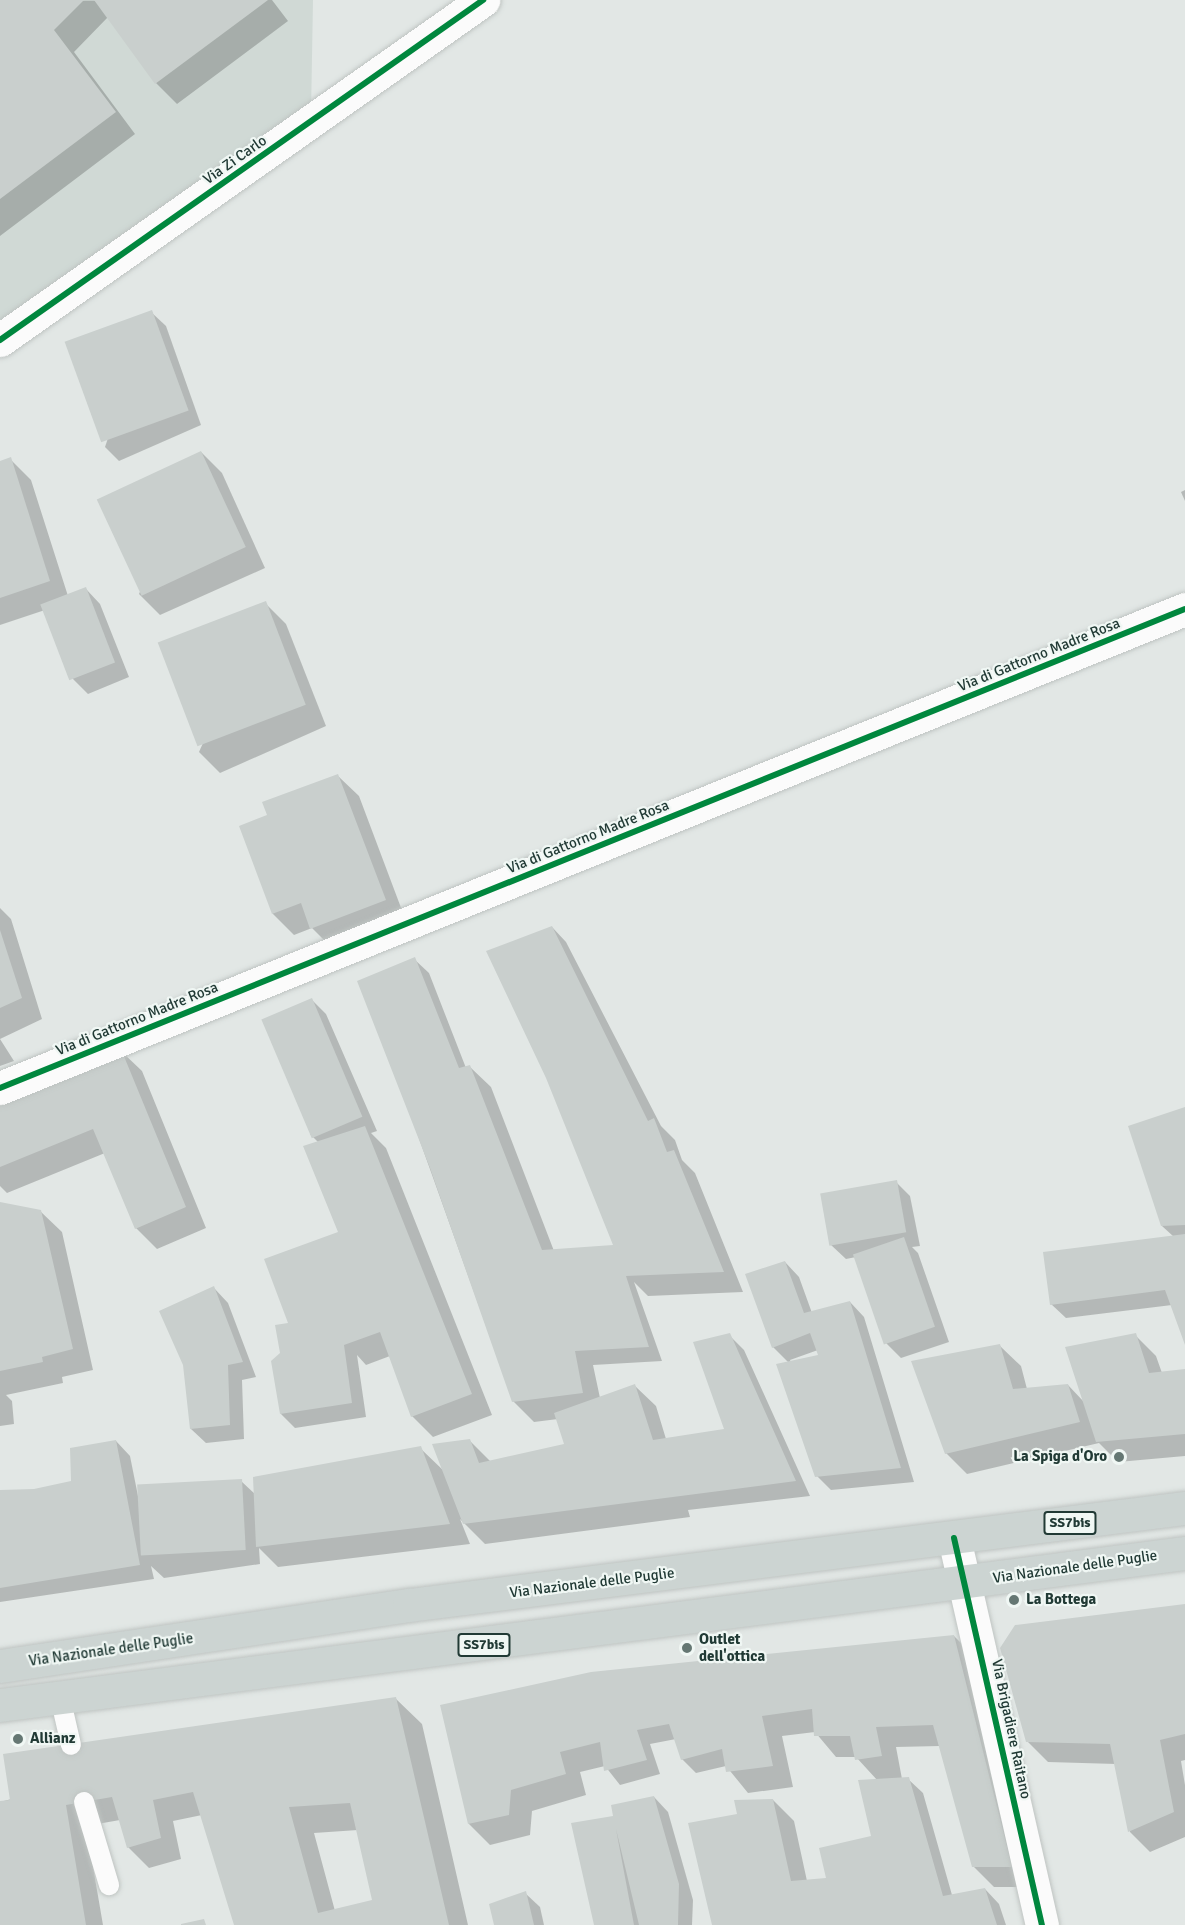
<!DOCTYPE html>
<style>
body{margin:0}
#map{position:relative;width:1185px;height:1925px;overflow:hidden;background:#e2e7e5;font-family:Signika,sans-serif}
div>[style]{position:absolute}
.built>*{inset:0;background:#d0d9d5}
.shadow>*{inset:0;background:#0003}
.building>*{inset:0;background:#c9cfcd;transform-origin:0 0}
.roads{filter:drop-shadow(0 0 2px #bfc4c2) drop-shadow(0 0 2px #bfc4c2)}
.service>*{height:20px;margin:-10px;padding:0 10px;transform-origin:10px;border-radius:10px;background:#fbfbfb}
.minor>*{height:33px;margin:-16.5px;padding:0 16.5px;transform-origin:16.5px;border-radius:16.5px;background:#fbfbfb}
.primary>*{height:33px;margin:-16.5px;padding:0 16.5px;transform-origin:16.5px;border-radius:16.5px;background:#ccd4d2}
.cycleway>*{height:6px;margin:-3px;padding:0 3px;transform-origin:3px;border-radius:3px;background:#00873e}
.dots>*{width:16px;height:16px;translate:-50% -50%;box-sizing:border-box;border:3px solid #f0f7f4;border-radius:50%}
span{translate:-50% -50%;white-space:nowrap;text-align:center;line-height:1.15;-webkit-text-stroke:4.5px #f0f7f4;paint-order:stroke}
.shield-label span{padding:2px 4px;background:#f0f7f4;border:2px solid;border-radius:4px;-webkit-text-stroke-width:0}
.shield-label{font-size:14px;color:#213a35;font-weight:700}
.street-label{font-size:15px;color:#213a35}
.poi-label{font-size:15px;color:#213a35;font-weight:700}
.right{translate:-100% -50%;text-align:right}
.left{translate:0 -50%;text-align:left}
</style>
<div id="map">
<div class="built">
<div style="clip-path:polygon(0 0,313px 0,311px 113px,0 341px)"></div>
</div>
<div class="shadow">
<div style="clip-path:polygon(272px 0,288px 21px,177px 104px,156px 83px,108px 17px,74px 52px,135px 134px,0 236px,0 1px)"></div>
<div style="clip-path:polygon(151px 312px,166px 326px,201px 425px,119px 461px,105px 447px)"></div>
<div style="clip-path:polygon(201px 452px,222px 473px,265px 568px,160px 615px,139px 594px)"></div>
<div style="clip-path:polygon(10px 459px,31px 480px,68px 596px,86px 589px,100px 604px,129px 677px,88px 694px,73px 679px,45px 610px,0 625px,0 463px)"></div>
<div style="clip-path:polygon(1185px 490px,1185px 501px,1181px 492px)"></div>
<div style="clip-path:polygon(265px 603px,286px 624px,326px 726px,220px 773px,199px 752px)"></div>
<div style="clip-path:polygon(338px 776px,359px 796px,406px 921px,333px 949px,312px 928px,294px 935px,273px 914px,241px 827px,269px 816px)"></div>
<div style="clip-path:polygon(0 908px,11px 919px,42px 1019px,0 1039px,14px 1061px,0 1066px)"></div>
<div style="clip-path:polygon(552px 927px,566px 942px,661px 1126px,675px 1140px,682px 1160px,695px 1173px,743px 1292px,648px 1296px,634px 1282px,662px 1361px,593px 1365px,600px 1398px,635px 1386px,656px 1406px,666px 1439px,726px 1431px,729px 1335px,744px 1350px,810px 1496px,688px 1510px,690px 1517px,485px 1544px,460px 1519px,470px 1544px,278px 1567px,259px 1548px,260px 1564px,164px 1578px,151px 1566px,154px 1579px,0 1602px,0 1491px,35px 1491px,72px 1483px,116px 1441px,130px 1456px,138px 1496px,241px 1481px,256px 1495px,420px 1448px,445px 1472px,470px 1441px,491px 1462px,566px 1445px,558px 1419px,534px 1422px,513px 1401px,402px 1091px,414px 959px,429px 973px,466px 1068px,470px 1067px,491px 1087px,554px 1251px,618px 1252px)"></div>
<div style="clip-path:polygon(311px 999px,326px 1014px,377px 1131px,371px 1133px,386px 1148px,492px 1415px,433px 1437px,412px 1416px,390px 1356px,366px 1365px,357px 1355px,366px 1417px,295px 1428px,281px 1414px,281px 1354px,290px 1324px,340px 1233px,318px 1142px,310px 1134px)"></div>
<div style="clip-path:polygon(121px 1051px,142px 1071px,206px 1228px,157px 1249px,136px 1228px,105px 1153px,7px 1193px,0 1186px,0 1100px)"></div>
<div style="clip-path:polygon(1185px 1109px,1185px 1341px,1172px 1305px,1066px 1318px,1051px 1304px,1174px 1237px,1162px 1226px)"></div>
<div style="clip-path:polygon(896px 1182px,910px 1196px,920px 1246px,912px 1247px,918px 1253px,949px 1342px,901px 1358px,886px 1343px,856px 1257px,846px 1259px,831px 1245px)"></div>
<div style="clip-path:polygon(0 1204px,40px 1211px,62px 1232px,93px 1370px,62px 1377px,63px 1383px,6px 1395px,12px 1401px,14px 1424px,0 1426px)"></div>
<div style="clip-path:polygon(evenodd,785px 1262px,799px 1277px,812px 1313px,850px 1302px,864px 1317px,914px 1482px,831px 1490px,817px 1476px,789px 1363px,773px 1347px,785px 1262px,818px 1350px,820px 1356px,791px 1362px,790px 1360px,818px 1350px)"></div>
<div style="clip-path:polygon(214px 1288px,228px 1303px,256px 1377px,242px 1380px,244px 1439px,206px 1443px,191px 1429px)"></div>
<div style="clip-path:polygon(1135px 1335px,1156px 1356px,1162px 1373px,1185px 1370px,1185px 1456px,1118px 1462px,1099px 1443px,967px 1474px,946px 1453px,1000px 1346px,1021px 1366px,1027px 1389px,1068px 1385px,1084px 1402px)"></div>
<div style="clip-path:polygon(1185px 1605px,1185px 1760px,1181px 1761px,1185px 1785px,1185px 1837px,1150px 1852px,1130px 1832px,1116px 1764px,1048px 1762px,1027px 1741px)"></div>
<div style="clip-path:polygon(954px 1636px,975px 1657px,1032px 1887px,994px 1887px,973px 1866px,940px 1746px,896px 1747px,902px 1779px,908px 1779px,923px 1793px,952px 1895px,985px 1889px,999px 1904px,1006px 1925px,714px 1925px,739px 1815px,773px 1800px,794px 1821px,807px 1881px,827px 1879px,873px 1838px,878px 1781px,856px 1757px,836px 1757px,815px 1732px,782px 1736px,793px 1787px,748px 1793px,726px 1766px,696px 1773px,682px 1759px,676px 1739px,650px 1744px,660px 1774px,620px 1785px,605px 1766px,580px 1772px,586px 1795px,532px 1811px,530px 1835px,490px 1845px,469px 1824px,441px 1706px)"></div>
<div style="clip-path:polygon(evenodd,395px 1698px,422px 1724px,468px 1925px,235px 1925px,202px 1815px,173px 1821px,181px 1859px,149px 1868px,128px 1847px,120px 1820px,86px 1826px,103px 1925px,0 1925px,0 1802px,395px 1698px,358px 1830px,374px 1902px,335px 1911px,314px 1833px,358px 1830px)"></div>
<div style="clip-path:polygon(654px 1797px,668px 1812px,693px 1900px,692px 1925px,596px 1925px,615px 1818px)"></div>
<div style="clip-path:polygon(525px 1893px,540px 1907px,544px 1925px,495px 1925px)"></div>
</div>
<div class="building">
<div style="clip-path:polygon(0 0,84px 0,54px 30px,116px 112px,0 199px)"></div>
<div style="clip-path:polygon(94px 0,268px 0,155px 84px)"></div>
<div style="left:152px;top:310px;width:107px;height:93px;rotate:70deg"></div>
<div style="left:201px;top:451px;width:106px;height:115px;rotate:65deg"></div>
<div style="clip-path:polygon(11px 457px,50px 581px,0 598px,0 461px)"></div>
<div style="left:86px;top:587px;width:81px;height:49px;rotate:69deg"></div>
<div style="left:266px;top:601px;width:111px;height:116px;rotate:69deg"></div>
<div style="clip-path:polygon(338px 774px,386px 900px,310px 929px,301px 903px,272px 914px,239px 826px,267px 815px,262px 802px)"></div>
<div style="clip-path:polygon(552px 926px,648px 1121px,654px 1118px,667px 1152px,674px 1150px,724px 1272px,626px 1276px,649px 1347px,575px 1351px,583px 1393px,512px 1402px,430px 1168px,357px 981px,415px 957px,459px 1068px,470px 1065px,542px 1250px,613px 1245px,546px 1078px,486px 951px)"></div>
<div style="clip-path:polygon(0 930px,22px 998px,0 1008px)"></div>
<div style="left:312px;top:998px;width:129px;height:55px;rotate:67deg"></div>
<div style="clip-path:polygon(121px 1049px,186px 1207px,135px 1229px,93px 1129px,0 1167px,0 1098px)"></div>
<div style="clip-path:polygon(1185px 1107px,1185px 1225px,1161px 1226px,1128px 1126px)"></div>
<div style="clip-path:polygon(365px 1126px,472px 1394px,411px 1417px,380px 1332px,344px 1345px,352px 1403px,280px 1414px,271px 1361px,280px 1353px,275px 1325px,288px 1323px,264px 1259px,338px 1232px,303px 1146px)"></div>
<div style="left:897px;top:1180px;width:53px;height:78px;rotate:80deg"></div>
<div style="clip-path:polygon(0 1202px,41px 1210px,73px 1349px,42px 1357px,43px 1362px,0 1371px)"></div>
<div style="clip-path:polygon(1185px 1234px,1185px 1345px,1165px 1290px,1050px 1305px,1043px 1252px)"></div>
<div style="left:904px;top:1237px;width:95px;height:54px;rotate:71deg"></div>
<div style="clip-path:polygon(785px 1261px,804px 1313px,850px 1301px,901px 1468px,815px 1477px,776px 1364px,818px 1355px,810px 1333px,772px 1348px,745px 1274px)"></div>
<div style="clip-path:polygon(214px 1286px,243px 1362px,228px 1365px,230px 1425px,190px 1429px,183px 1365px,159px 1311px)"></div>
<div style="clip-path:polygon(730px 1333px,796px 1481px,463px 1524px,432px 1444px,470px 1439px,479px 1463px,564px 1444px,554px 1413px,635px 1384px,653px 1440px,724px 1429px,693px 1342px)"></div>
<div style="clip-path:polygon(1136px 1333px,1149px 1373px,1185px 1369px,1185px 1434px,1096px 1442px,1065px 1347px)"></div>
<div style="clip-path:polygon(1000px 1344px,1013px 1389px,1068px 1384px,1080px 1422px,945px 1454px,911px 1361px)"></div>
<div style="clip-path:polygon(116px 1440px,140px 1565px,0 1588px,0 1490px,34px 1489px,71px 1481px,70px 1448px)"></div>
<div style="clip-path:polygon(421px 1446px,450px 1524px,256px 1547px,253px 1477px)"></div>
<div style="left:242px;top:1479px;width:71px;height:105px;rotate:87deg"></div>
<div style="clip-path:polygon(1185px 1604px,1185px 1734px,1160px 1740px,1174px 1812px,1128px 1832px,1110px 1744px,1026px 1742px,1000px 1648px,1015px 1625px)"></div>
<div style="clip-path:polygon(954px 1635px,1012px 1867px,972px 1867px,933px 1725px,876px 1727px,882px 1756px,855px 1760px,850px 1736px,814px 1736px,812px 1709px,762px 1716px,773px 1766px,726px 1772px,722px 1749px,681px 1760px,669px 1724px,637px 1730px,647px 1760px,604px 1771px,600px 1742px,560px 1752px,566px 1774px,511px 1790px,509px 1815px,468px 1824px,440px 1705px,591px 1672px)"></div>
<div style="clip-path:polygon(evenodd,396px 1697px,449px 1925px,234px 1925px,193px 1792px,153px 1800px,161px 1838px,127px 1848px,112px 1797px,66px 1805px,86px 1925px,0 1925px,0 1801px,10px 1800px,3px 1754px,396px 1697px,350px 1803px,372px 1900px,318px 1913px,289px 1807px,350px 1803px)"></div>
<div style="clip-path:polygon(909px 1777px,943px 1896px,985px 1888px,997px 1925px,712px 1925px,688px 1823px,737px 1814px,734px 1800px,773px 1799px,791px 1881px,826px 1878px,819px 1848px,871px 1836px,858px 1780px)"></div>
<div style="clip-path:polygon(654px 1796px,679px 1884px,678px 1925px,639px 1925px,616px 1829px,634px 1925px,594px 1925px,571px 1823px,613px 1816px,611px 1805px)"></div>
<div style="clip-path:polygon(526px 1891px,534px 1925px,494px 1925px,489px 1904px)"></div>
<div style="clip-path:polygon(204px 1919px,206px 1925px,181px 1925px,181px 1924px)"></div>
</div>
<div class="roads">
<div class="service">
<div style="left:60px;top:1697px;width:49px;rotate:77.1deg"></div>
<div style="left:84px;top:1802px;width:87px;rotate:73.2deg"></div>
</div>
<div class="minor">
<div style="left:0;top:340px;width:591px;rotate:-35.14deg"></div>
<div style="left:0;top:1088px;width:1278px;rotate:-22.01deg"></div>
<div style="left:954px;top:1538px;width:397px;rotate:77.2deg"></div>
</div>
<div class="primary">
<div style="left:0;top:1666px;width:414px;rotate:-8.5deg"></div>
<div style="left:409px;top:1605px;width:782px;rotate:-7.13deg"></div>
<div style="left:0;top:1705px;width:1195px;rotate:-7.31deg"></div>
</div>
</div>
<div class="cycleway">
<div style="left:0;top:340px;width:591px;rotate:-35.14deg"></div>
<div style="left:0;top:1088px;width:1278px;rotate:-22.01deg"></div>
<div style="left:954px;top:1538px;width:397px;rotate:77.2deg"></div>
</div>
<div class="dots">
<div style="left:1119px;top:1457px;background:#657773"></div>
<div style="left:1014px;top:1600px;background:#657773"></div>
<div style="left:687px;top:1648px;background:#657773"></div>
<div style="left:18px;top:1739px;background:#657773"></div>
</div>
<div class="shield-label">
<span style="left:1070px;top:1523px">SS7bis</span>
<span style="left:484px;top:1645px">SS7bis</span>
</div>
<div class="street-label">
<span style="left:235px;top:160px;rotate:-35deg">Via Zi Carlo</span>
<span style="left:1039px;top:655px;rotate:-22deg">Via di Gattorno Madre Rosa</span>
<span style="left:588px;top:837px;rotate:-22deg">Via di Gattorno Madre Rosa</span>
<span style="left:137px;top:1019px;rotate:-22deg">Via di Gattorno Madre Rosa</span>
<span style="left:1075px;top:1567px;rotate:-8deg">Via Nazionale delle Puglie</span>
<span style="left:592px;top:1583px;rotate:-7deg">Via Nazionale delle Puglie</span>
<span style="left:111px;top:1650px;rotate:-8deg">Via Nazionale delle Puglie</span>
<span style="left:1011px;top:1729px;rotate:78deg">Via Brigadiere Raitano</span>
</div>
<div class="poi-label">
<span class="right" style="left:1107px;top:1457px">La Spiga d'Oro</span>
<span class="left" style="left:1026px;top:1600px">La Bottega</span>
<span class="left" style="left:699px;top:1648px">Outlet<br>dell'ottica</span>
<span class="left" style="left:30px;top:1739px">Allianz</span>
</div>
</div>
